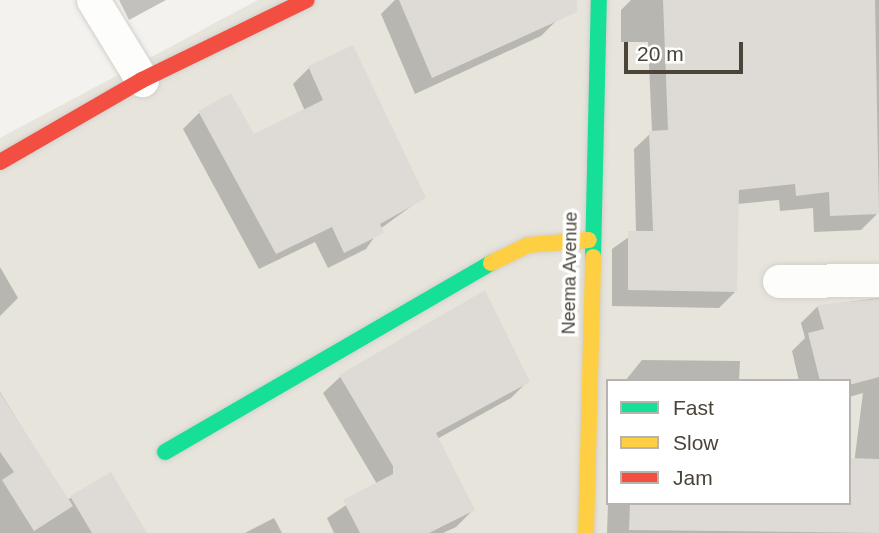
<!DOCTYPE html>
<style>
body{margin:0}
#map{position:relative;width:879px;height:533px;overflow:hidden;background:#f4f2ee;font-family:Helvetica,sans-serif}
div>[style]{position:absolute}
.residential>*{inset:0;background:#e7e4dc}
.shadow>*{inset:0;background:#0003}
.building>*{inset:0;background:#dedbd6}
.roads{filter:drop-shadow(0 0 2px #d2d0cb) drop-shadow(0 0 2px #d2d0cb)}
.street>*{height:33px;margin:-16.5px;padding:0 16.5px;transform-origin:16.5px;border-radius:16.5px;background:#fdfdfc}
.fast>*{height:16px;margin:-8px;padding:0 8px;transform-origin:8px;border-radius:8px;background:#16e098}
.slow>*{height:16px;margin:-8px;padding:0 8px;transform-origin:8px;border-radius:8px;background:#ffcf43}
.jam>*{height:16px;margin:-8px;padding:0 8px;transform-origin:8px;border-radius:8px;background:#f24e42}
span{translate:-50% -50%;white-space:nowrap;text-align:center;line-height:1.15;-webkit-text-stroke:7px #fff;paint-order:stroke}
.street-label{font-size:18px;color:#4b4439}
.legend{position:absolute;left:606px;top:379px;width:245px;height:126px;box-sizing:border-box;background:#fff;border:2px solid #b7b4b0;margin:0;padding:9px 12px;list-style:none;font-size:21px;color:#4b4439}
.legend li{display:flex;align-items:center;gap:14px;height:35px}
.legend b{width:35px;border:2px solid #b7b4b0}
.scale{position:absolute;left:624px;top:42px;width:119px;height:32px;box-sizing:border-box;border:4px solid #4b4439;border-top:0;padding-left:9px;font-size:21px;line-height:24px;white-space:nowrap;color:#4b4439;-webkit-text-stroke:5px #fff;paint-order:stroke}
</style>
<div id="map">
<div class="residential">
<div style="clip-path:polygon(evenodd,258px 0,879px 0,879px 533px,0 533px,0 138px,258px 0,608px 381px,849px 381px,849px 503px,608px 503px,608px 381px)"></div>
</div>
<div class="shadow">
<div style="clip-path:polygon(119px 0,166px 0,129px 20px)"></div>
<div style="clip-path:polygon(395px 0,550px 0,558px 19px,541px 36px,415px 94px,381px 14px)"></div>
<div style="clip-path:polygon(631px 0,879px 0,879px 212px,861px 230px,814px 232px,813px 208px,780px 211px,779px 200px,737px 204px,736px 291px,719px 308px,612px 306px,612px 249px,636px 232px,634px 149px,652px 132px,648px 42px,621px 42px,621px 10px)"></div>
<div style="clip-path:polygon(309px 68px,424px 197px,380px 229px,366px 249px,328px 268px,315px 242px,259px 269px,183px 129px,199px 113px,253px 137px,305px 111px,293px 84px)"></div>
<div style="clip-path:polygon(0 267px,18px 298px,0 316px)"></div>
<div style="clip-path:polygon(879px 298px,879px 533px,607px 533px,608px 503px,849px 503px,863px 393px,849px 397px,849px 381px,799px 381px,792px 351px,805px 338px,801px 323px,818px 306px)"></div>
<div style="clip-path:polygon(642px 360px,740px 361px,739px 381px,625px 381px)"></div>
<div style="clip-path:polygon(340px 377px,528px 381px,511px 398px,437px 439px,473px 510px,456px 527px,443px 533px,334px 533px,327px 518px,377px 484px,323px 393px)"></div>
<div style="clip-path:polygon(0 392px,67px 500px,110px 475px,145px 533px,0 533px)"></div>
<div style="clip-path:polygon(274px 518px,282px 533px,245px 533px)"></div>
</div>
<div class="building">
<div style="clip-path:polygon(399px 0,577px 0,577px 12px,432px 78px)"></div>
<div style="clip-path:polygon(663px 0,875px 0,879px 214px,830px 216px,829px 192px,796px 196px,795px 184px,739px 190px,737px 292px,628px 290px,628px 231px,653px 231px,649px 131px,668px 130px)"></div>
<div style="clip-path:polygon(353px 45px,426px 198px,380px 224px,384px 233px,344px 253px,332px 227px,276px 254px,198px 111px,231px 93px,254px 134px,323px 100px,308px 66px)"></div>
<div style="clip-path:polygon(485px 290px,530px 382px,436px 433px,475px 510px,429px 533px,360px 533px,343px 500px,393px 474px,393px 466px,339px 375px)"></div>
<div style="clip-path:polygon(879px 299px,879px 377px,849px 385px,820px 381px,808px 333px,824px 329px,817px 305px)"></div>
<div style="clip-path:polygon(0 393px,73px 506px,34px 531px,2px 480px,14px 472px,0 452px)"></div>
<div style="clip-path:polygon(849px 458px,879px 459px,879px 533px,629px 530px,630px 503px,849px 503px)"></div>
<div style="clip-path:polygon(111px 472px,147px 533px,92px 533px,70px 496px)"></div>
</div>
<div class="roads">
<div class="street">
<div style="left:93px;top:0;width:94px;rotate:58.5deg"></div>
<div style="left:779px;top:281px;width:100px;rotate:-0.6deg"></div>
</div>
<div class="fast">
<div style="left:593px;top:257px;width:257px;rotate:-88.7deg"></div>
<div style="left:165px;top:452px;width:377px;rotate:-30.1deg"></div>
</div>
<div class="slow">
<div style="left:491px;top:263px;width:41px;rotate:-25.9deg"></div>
<div style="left:528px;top:245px;width:61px;rotate:-4.7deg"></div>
<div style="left:586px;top:533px;width:276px;rotate:-88.5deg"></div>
</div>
<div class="jam">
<div style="left:0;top:162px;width:164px;rotate:-30deg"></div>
<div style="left:142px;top:80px;width:183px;rotate:-25.9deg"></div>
</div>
</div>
<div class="street-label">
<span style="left:570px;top:273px;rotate:-89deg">Neema Avenue</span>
</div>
<ul class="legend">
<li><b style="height:9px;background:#16e098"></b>Fast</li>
<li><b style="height:9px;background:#ffcf43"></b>Slow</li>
<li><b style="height:9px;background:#f24e42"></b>Jam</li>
</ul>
<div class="scale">20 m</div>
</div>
